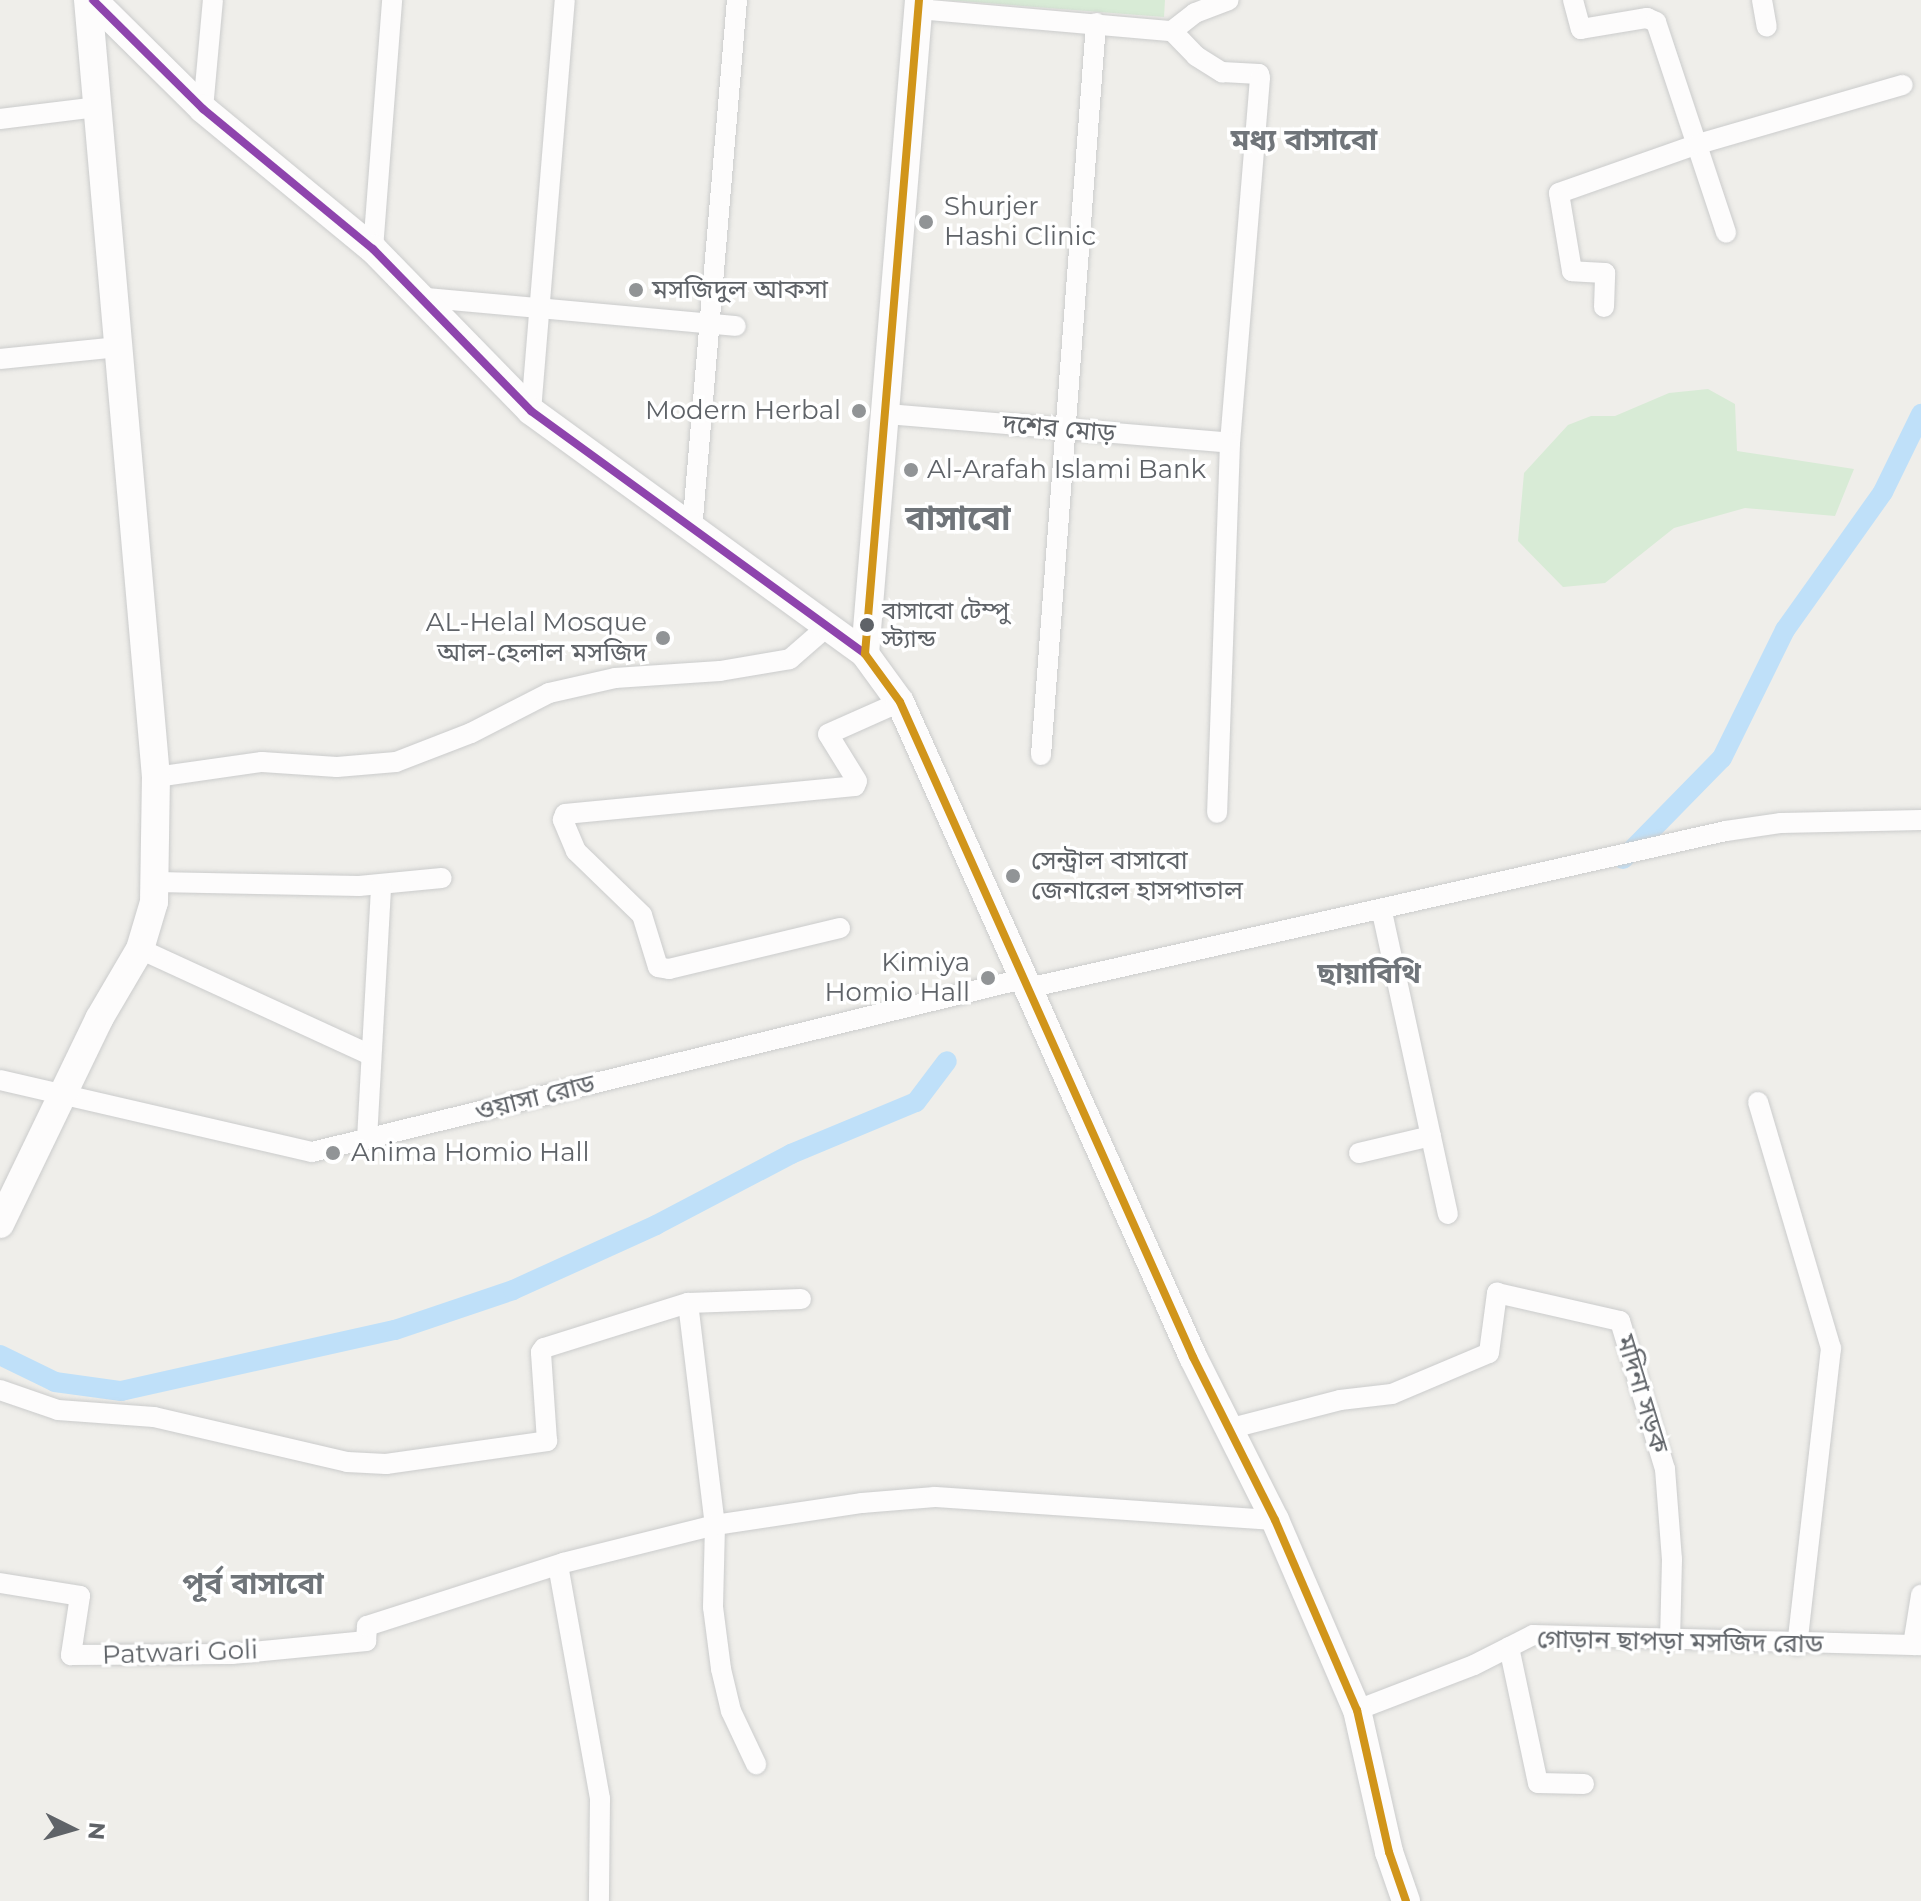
<!DOCTYPE html>
<meta charset="utf-8">
<style>
body{margin:0}
#map{position:relative;width:1921px;height:1901px;overflow:hidden;background:#efeeea;font-family:Montserrat,"Noto Sans Bengali",sans-serif}
div>[style]{position:absolute}
.green>*{inset:0;background:#d8ebd6}
.canal>*{height:20px;margin:-10px;padding:0 10px;transform-origin:10px;border-radius:10px;background:#bfe0f9}
.roads{filter:drop-shadow(0 0 2px #cbcccc) drop-shadow(0 0 2px #cbcccc)}
.street>*{height:20px;margin:-10px;padding:0 10px;transform-origin:10px;border-radius:10px;background:#fdfcfc}
.secondary>*{height:28px;margin:-14px;padding:0 14px;transform-origin:14px;border-radius:14px;background:#fdfcfc}
.bus-1>*{height:8px;margin:-4px;padding:0 4px;transform-origin:4px;border-radius:4px;background:#8e44ad}
.bus-2>*{height:8px;margin:-4px;padding:0 4px;transform-origin:4px;border-radius:4px;background:#d1951a}
.dots>*{width:22px;height:22px;translate:-50% -50%;box-sizing:border-box;border:4px solid #fff;border-radius:50%}
span{translate:-50% -50%;white-space:nowrap;text-align:center;line-height:1.15;-webkit-text-stroke:7px #fff;paint-order:stroke}
.bus-label{font-size:24px;color:#5f6368}
.left{translate:0 -50%;text-align:left}
.poi-label{font-size:26px;color:#5f6368}
.right{translate:-100% -50%;text-align:right}
.street-label{font-size:26px;color:#5f6368}
.neighbourhood-label{font-size:28px;color:#70757a;font-weight:700}
.quarter-label{font-size:30px;color:#70757a;font-weight:700}
.district-label{font-size:34px;color:#70757a;font-weight:700}
.north{position:absolute;left:32px;top:1789px;width:80px;height:80px;-webkit-text-stroke:6px #fff;paint-order:stroke;rotate:95deg;font-size:22px;font-weight:700;line-height:32px;text-align:center;color:#5f6368}
.north::after{content:'';display:block;margin:auto;width:28px;height:36px;background:#5f6368;clip-path:polygon(50% 0,100% 100%,50% 72%,0 100%)}
</style>
<div id="map">
<div class="green">
<div style="clip-path:polygon(946px 0,1165px 0,1164px 17px)"></div>
<div style="clip-path:polygon(1708px 389px,1735px 404px,1737px 451px,1854px 469px,1835px 516px,1745px 508px,1674px 528px,1605px 583px,1563px 587px,1518px 541px,1524px 473px,1568px 425px,1591px 416px,1615px 416px,1669px 393px)"></div>
</div>
<div class="canal">
<div style="left:1623px;top:859px;width:141px;rotate:-45.6deg"></div>
<div style="left:1722px;top:758px;width:143px;rotate:-63.8deg"></div>
<div style="left:1785px;top:630px;width:169px;rotate:-54.6deg"></div>
<div style="left:1883px;top:492px;width:87px;rotate:-64deg"></div>
<div style="left:0;top:1355px;width:61px;rotate:26.1deg"></div>
<div style="left:55px;top:1382px;width:67px;rotate:7.8deg"></div>
<div style="left:121px;top:1391px;width:281px;rotate:-12.6deg"></div>
<div style="left:395px;top:1330px;width:125px;rotate:-18.7deg"></div>
<div style="left:513px;top:1290px;width:157px;rotate:-24.4deg"></div>
<div style="left:656px;top:1225px;width:153px;rotate:-27.7deg"></div>
<div style="left:791px;top:1154px;width:135px;rotate:-22.6deg"></div>
<div style="left:916px;top:1102px;width:51px;rotate:-52.9deg"></div>
</div>
<div class="roads">
<div class="street">
<div style="left:1573px;top:0;width:30px;rotate:75deg"></div>
<div style="left:1581px;top:29px;width:67px;rotate:-9.5deg"></div>
<div style="left:1647px;top:18px;width:10px;rotate:24deg"></div>
<div style="left:1656px;top:22px;width:222px;rotate:71.6deg"></div>
<div style="left:1762px;top:0;width:27px;rotate:80deg"></div>
<div style="left:918px;top:9px;width:255px;rotate:5deg"></div>
<div style="left:1172px;top:31px;width:29px;rotate:-38deg"></div>
<div style="left:1195px;top:13px;width:36px;rotate:-21deg"></div>
<div style="left:1172px;top:31px;width:35px;rotate:46deg"></div>
<div style="left:1196px;top:56px;width:31px;rotate:32deg"></div>
<div style="left:1222px;top:72px;width:37px;rotate:3deg"></div>
<div style="left:1259px;top:74px;width:4px;rotate:76deg"></div>
<div style="left:1260px;top:78px;width:366px;rotate:94.7deg"></div>
<div style="left:1230px;top:443px;width:370px;rotate:92deg"></div>
<div style="left:203px;top:109px;width:109px;rotate:-84.8deg"></div>
<div style="left:0;top:119px;width:99px;rotate:-7deg"></div>
<div style="left:373px;top:249px;width:250px;rotate:-85.6deg"></div>
<div style="left:417px;top:297px;width:320px;rotate:5.2deg"></div>
<div style="left:1604px;top:307px;width:34px;rotate:-88deg"></div>
<div style="left:1605px;top:273px;width:33px;rotate:-177deg"></div>
<div style="left:1572px;top:271px;width:79px;rotate:-99.5deg"></div>
<div style="left:1559px;top:193px;width:147px;rotate:-19.4deg"></div>
<div style="left:1698px;top:144px;width:213px;rotate:-16.1deg"></div>
<div style="left:0;top:359px;width:119px;rotate:-5.8deg"></div>
<div style="left:531px;top:411px;width:412px;rotate:-85.3deg"></div>
<div style="left:888px;top:414px;width:343px;rotate:4.8deg"></div>
<div style="left:692px;top:530px;width:532px;rotate:-85.15deg"></div>
<div style="left:1041px;top:755px;width:734px;rotate:-85.7deg"></div>
<div style="left:156px;top:777px;width:107px;rotate:-8.1deg"></div>
<div style="left:262px;top:762px;width:75px;rotate:3.8deg"></div>
<div style="left:337px;top:767px;width:59px;rotate:-4.8deg"></div>
<div style="left:396px;top:762px;width:80px;rotate:-21.1deg"></div>
<div style="left:471px;top:733px;width:88px;rotate:-27.1deg"></div>
<div style="left:549px;top:693px;width:68px;rotate:-12.8deg"></div>
<div style="left:615px;top:678px;width:105px;rotate:-3.8deg"></div>
<div style="left:720px;top:671px;width:71px;rotate:-9.7deg"></div>
<div style="left:790px;top:659px;width:52px;rotate:-41.1deg"></div>
<div style="left:155px;top:882px;width:204px;rotate:1.1deg"></div>
<div style="left:359px;top:886px;width:83px;rotate:-5.5deg"></div>
<div style="left:1382px;top:912px;width:309px;rotate:77.7deg"></div>
<div style="left:840px;top:928px;width:176px;rotate:166.5deg"></div>
<div style="left:669px;top:969px;width:11px;rotate:-170deg"></div>
<div style="left:658px;top:967px;width:54px;rotate:-107.1deg"></div>
<div style="left:642px;top:915px;width:92px;rotate:-135.9deg"></div>
<div style="left:576px;top:851px;width:34px;rotate:-113deg"></div>
<div style="left:563px;top:820px;width:6px;rotate:-72deg"></div>
<div style="left:565px;top:814px;width:291px;rotate:-5.5deg"></div>
<div style="left:855px;top:786px;width:5px;rotate:-68deg"></div>
<div style="left:857px;top:781px;width:55px;rotate:-121.7deg"></div>
<div style="left:828px;top:734px;width:79px;rotate:-24deg"></div>
<div style="left:140px;top:949px;width:253px;rotate:24.7deg"></div>
<div style="left:1028px;top:988px;width:715px;rotate:-12.68deg"></div>
<div style="left:1726px;top:831px;width:56px;rotate:-8.3deg"></div>
<div style="left:1781px;top:823px;width:140px;rotate:-1.2deg"></div>
<div style="left:0;top:1080px;width:320px;rotate:13deg"></div>
<div style="left:312px;top:1152px;width:732px;rotate:-13.68deg"></div>
<div style="left:1758px;top:1102px;width:257px;rotate:73.5deg"></div>
<div style="left:1831px;top:1348px;width:299px;rotate:96.5deg"></div>
<div style="left:367px;top:1139px;width:254px;rotate:-86.8deg"></div>
<div style="left:1359px;top:1153px;width:74px;rotate:-13.3deg"></div>
<div style="left:688px;top:1303px;width:224px;rotate:83.1deg"></div>
<div style="left:715px;top:1525px;width:82px;rotate:91.4deg"></div>
<div style="left:713px;top:1607px;width:63px;rotate:82.6deg"></div>
<div style="left:721px;top:1669px;width:43px;rotate:76.6deg"></div>
<div style="left:731px;top:1711px;width:59px;rotate:64.7deg"></div>
<div style="left:0;top:1390px;width:61px;rotate:19deg"></div>
<div style="left:58px;top:1410px;width:96px;rotate:4.2deg"></div>
<div style="left:154px;top:1417px;width:198px;rotate:13.1deg"></div>
<div style="left:347px;top:1462px;width:39px;rotate:3deg"></div>
<div style="left:386px;top:1464px;width:163px;rotate:-8.1deg"></div>
<div style="left:547px;top:1441px;width:89px;rotate:-93.9deg"></div>
<div style="left:541px;top:1352px;width:5px;rotate:-53deg"></div>
<div style="left:544px;top:1348px;width:151px;rotate:-17.4deg"></div>
<div style="left:688px;top:1303px;width:113px;rotate:-2deg"></div>
<div style="left:1228px;top:1429px;width:116px;rotate:-14.5deg"></div>
<div style="left:1340px;top:1400px;width:52px;rotate:-6.6deg"></div>
<div style="left:1392px;top:1394px;width:105px;rotate:-22.9deg"></div>
<div style="left:1489px;top:1353px;width:61px;rotate:-82.4deg"></div>
<div style="left:1497px;top:1293px;width:126px;rotate:12.8deg"></div>
<div style="left:1620px;top:1321px;width:155px;rotate:73.1deg"></div>
<div style="left:1665px;top:1469px;width:90px;rotate:85.6deg"></div>
<div style="left:1672px;top:1559px;width:81px;rotate:91.4deg"></div>
<div style="left:558px;top:1565px;width:238px;rotate:79.8deg"></div>
<div style="left:600px;top:1799px;width:102px;rotate:90.6deg"></div>
<div style="left:0;top:1583px;width:81px;rotate:9.2deg"></div>
<div style="left:80px;top:1596px;width:60px;rotate:98.7deg"></div>
<div style="left:71px;top:1655px;width:161px;rotate:-0.4deg"></div>
<div style="left:232px;top:1654px;width:135px;rotate:-5.5deg"></div>
<div style="left:366px;top:1641px;width:15px;rotate:-86deg"></div>
<div style="left:367px;top:1626px;width:206px;rotate:-17.8deg"></div>
<div style="left:563px;top:1563px;width:157px;rotate:-14deg"></div>
<div style="left:715px;top:1525px;width:149px;rotate:-8.5deg"></div>
<div style="left:862px;top:1503px;width:73px;rotate:-4.7deg"></div>
<div style="left:935px;top:1497px;width:341px;rotate:3.9deg"></div>
<div style="left:1913px;top:1645px;width:51px;rotate:-80.9deg"></div>
<div style="left:1509px;top:1647px;width:139px;rotate:78deg"></div>
<div style="left:1538px;top:1783px;width:46px;rotate:1.2deg"></div>
<div style="left:1357px;top:1710px;width:125px;rotate:-21deg"></div>
<div style="left:1474px;top:1665px;width:66px;rotate:-27deg"></div>
<div style="left:1533px;top:1635px;width:388px;rotate:1.5deg"></div>
</div>
<div class="secondary">
<div style="left:93px;top:0;width:155px;rotate:44.7deg"></div>
<div style="left:203px;top:109px;width:220px;rotate:39.5deg"></div>
<div style="left:373px;top:249px;width:226px;rotate:45.7deg"></div>
<div style="left:531px;top:411px;width:413px;rotate:36deg"></div>
<div style="left:919px;top:0;width:656px;rotate:94.72deg"></div>
<div style="left:865px;top:654px;width:59px;rotate:53.9deg"></div>
<div style="left:900px;top:702px;width:718px;rotate:65.9deg"></div>
<div style="left:1193px;top:1357px;width:182px;rotate:63.3deg"></div>
<div style="left:1275px;top:1520px;width:207px;rotate:66.7deg"></div>
<div style="left:1357px;top:1710px;width:146px;rotate:77.3deg"></div>
<div style="left:1389px;top:1852px;width:52px;rotate:70.9deg"></div>
<div style="left:0;top:1224px;width:228px;rotate:-64.2deg"></div>
<div style="left:99px;top:1019px;width:81px;rotate:-59.6deg"></div>
<div style="left:140px;top:949px;width:49px;rotate:-73.4deg"></div>
<div style="left:154px;top:902px;width:125px;rotate:-89.1deg"></div>
<div style="left:156px;top:777px;width:780px;rotate:-95deg"></div>
</div>
</div>
<div class="bus-1">
<div style="left:93px;top:0;width:155px;rotate:44.7deg"></div>
<div style="left:203px;top:109px;width:220px;rotate:39.5deg"></div>
<div style="left:373px;top:249px;width:226px;rotate:45.7deg"></div>
<div style="left:531px;top:411px;width:413px;rotate:36deg"></div>
</div>
<div class="bus-2">
<div style="left:919px;top:0;width:656px;rotate:94.72deg"></div>
<div style="left:865px;top:654px;width:59px;rotate:53.9deg"></div>
<div style="left:900px;top:702px;width:718px;rotate:65.9deg"></div>
<div style="left:1193px;top:1357px;width:182px;rotate:63.3deg"></div>
<div style="left:1275px;top:1520px;width:207px;rotate:66.7deg"></div>
<div style="left:1357px;top:1710px;width:146px;rotate:77.3deg"></div>
<div style="left:1389px;top:1852px;width:52px;rotate:70.9deg"></div>
</div>
<div class="dots">
<div style="left:926px;top:222px;background:#919496"></div>
<div style="left:636px;top:290px;background:#919496"></div>
<div style="left:859px;top:411px;background:#919496"></div>
<div style="left:911px;top:470px;background:#919496"></div>
<div style="left:867px;top:625px;background:#5f6368"></div>
<div style="left:663px;top:638px;background:#919496"></div>
<div style="left:1013px;top:876px;background:#919496"></div>
<div style="left:988px;top:978px;background:#919496"></div>
<div style="left:333px;top:1153px;background:#919496"></div>
</div>
<div class="bus-label">
<span class="left" style="left:882px;top:625px">বাসাবো টেম্পু<br>স্ট্যান্ড</span>
</div>
<div class="poi-label">
<span class="left" style="left:944px;top:222px">Shurjer<br>Hashi Clinic</span>
<span class="left" style="left:652px;top:290px">মসজিদুল আকসা</span>
<span class="right" style="left:841px;top:411px">Modern Herbal</span>
<span class="left" style="left:927px;top:470px">Al-Arafah Islami Bank</span>
<span class="right" style="left:647px;top:638px">AL-Helal Mosque<br>আল-হেলাল মসজিদ</span>
<span class="left" style="left:1031px;top:876px">সেন্ট্রাল বাসাবো<br>জেনারেল হাসপাতাল</span>
<span class="right" style="left:970px;top:978px">Kimiya<br>Homio Hall</span>
<span class="left" style="left:351px;top:1153px">Anima Homio Hall</span>
</div>
<div class="street-label">
<span style="left:1059px;top:429px;rotate:5deg">দশের মোড়</span>
<span style="left:535px;top:1098px;rotate:-14deg">ওয়াসা রোড</span>
<span style="left:1642px;top:1394px;rotate:73deg">মদিনা সড়ক</span>
<span style="left:1680px;top:1642px;rotate:1deg">গোড়ান ছাপড়া মসজিদ রোড</span>
<span style="left:180px;top:1653px;rotate:-2deg">Patwari Goli</span>
</div>
<div class="neighbourhood-label">
<span style="left:1369px;top:973px">ছায়াবিথি</span>
</div>
<div class="quarter-label">
<span style="left:1304px;top:140px">মধ্য বাসাবো</span>
<span style="left:253px;top:1584px">পূর্ব বাসাবো</span>
</div>
<div class="district-label">
<span style="left:958px;top:519px">বাসাবো</span>
</div>
<div class="north">N</div>
</div>
